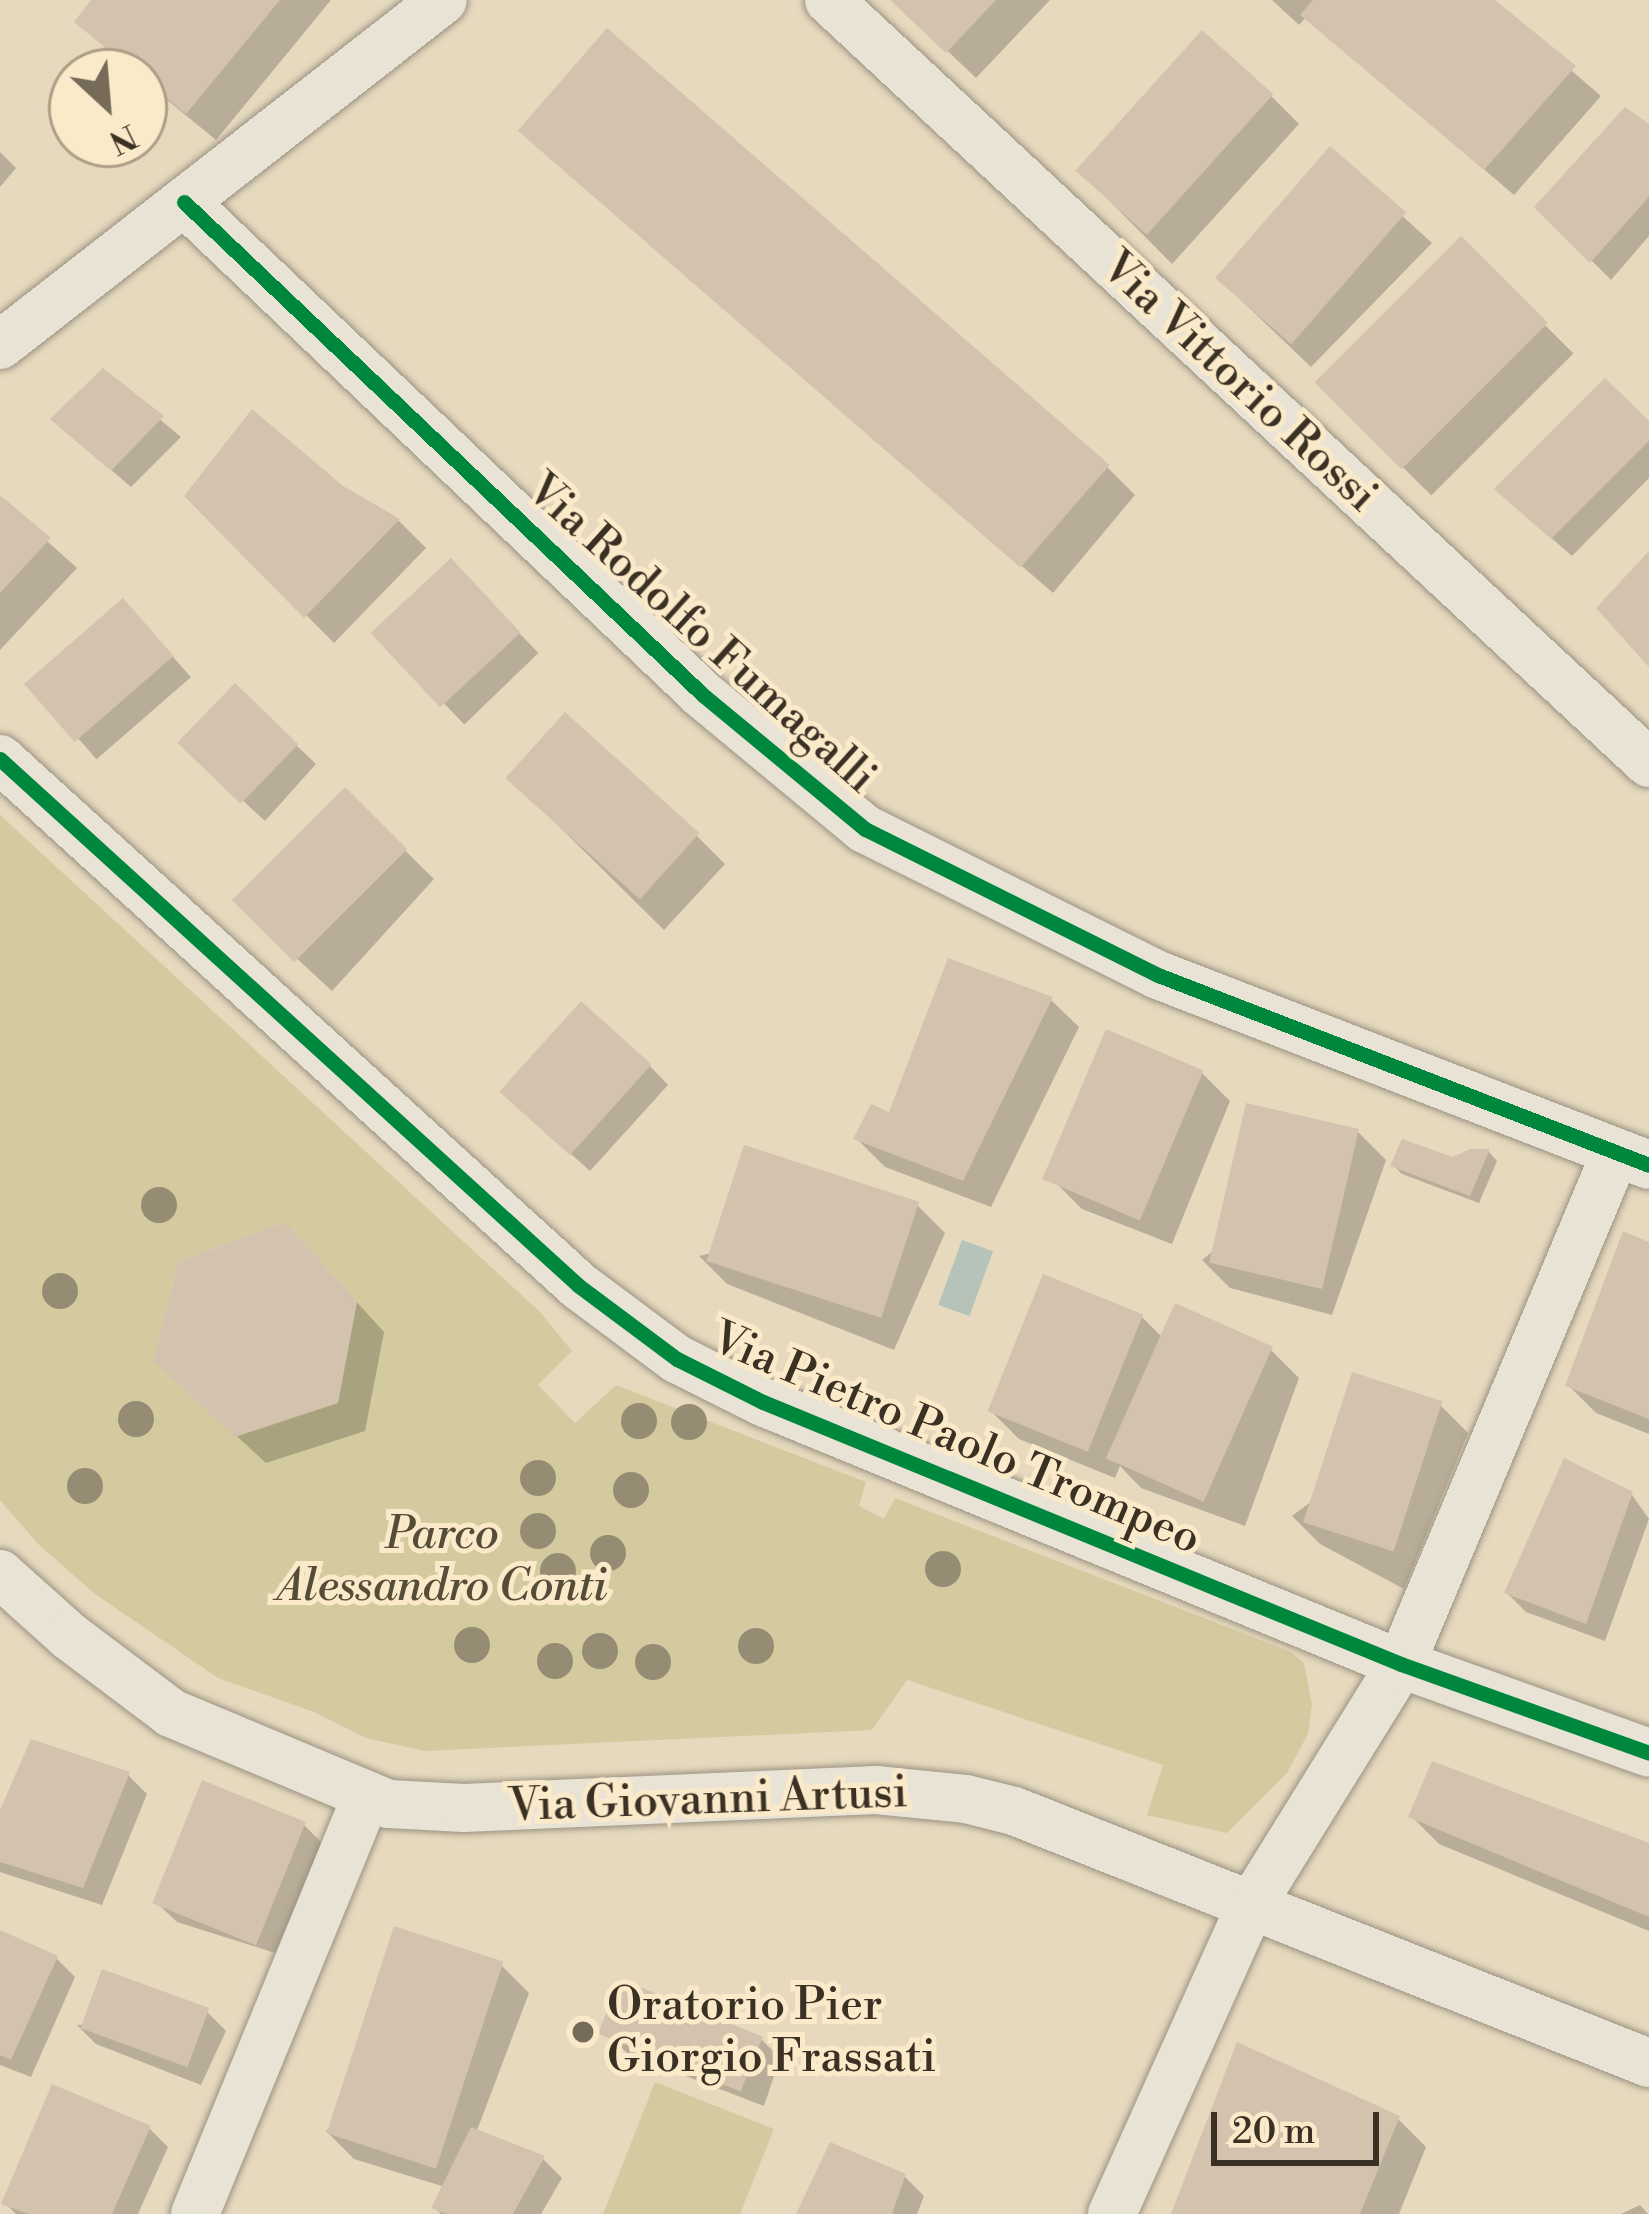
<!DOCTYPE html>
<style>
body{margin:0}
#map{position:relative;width:1649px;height:2214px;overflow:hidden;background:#e6d9be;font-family:"Libre Bodoni",serif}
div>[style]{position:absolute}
.green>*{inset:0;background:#d3cb9f}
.water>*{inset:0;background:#b6c3b8;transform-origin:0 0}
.shadow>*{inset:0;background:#0003;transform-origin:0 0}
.building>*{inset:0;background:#d2c2ae;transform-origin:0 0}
.roads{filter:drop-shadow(0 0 3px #9b9382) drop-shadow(0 0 3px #9b9382)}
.street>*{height:48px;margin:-24px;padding:0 24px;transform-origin:24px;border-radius:24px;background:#e9e3d6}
.cycleway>*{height:15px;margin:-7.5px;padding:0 7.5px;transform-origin:7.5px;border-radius:7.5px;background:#00873e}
.trees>*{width:36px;height:36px;margin:-18px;border-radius:50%;background:#968c74}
.dots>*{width:33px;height:33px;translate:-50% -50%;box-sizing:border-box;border:6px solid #faeaca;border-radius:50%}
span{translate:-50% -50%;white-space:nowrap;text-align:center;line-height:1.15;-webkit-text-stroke:10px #faeaca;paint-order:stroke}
.street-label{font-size:45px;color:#3a3023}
.park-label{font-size:45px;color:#554d37;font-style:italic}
.poi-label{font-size:45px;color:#3a3023}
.left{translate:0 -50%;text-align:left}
.north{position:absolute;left:48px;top:48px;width:120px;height:120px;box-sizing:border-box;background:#faeaca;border:3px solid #ada087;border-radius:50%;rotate:154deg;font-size:33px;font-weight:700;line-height:48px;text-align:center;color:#3a3023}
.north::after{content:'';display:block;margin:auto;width:42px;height:54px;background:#766b59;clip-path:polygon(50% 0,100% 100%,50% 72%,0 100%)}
.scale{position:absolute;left:1211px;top:2112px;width:168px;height:54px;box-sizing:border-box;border:6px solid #3a3023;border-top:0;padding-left:15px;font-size:36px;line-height:42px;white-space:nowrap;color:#3a3023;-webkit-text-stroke:9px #faeaca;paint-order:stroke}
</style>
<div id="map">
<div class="green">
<div style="clip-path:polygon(evenodd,0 815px,540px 1312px,572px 1351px,538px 1385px,575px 1423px,616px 1385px,866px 1482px,859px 1506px,884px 1519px,895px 1498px,1291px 1652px,1304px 1663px,1312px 1704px,1308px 1734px,1287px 1773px,1227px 1833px,1147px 1815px,1163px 1765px,907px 1680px,872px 1730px,425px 1751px,366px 1738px,314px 1712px,218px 1678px,95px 1594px,38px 1544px,0 1500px,0 815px,285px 1222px,357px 1302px,338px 1402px,235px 1436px,153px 1361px,178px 1262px,285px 1222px)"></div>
<div style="clip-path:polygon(655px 2082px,774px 2129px,740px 2214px,603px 2214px)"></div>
</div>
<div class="water">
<div style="left:962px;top:1240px;width:33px;height:69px;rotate:20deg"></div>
</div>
<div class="shadow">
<div style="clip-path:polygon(95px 0,331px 0,216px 140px,144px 81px,144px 72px,133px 72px,78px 22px)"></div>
<div style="clip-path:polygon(894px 0,1050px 0,976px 78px)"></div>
<div style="clip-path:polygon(1272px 0,1490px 0,1601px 96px,1514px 195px,1306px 17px,1299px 25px)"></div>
<div style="clip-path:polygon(1271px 96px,1299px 124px,1172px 264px,1081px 172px)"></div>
<div style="clip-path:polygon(1649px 127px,1649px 236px,1611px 280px,1538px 207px)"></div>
<div style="clip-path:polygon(1330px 150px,1432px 243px,1311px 367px,1242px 301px)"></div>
<div style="clip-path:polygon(0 152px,16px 168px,0 187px)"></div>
<div style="clip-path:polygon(551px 159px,1107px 467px,1135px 495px,1053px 593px)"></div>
<div style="left:1461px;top:241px;width:159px;height:201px;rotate:45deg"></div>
<div style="clip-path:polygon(103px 372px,181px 437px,131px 487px,73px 437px)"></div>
<div style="clip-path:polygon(1649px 425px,1649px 478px,1572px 556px,1517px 508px)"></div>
<div style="clip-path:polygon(341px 489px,399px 521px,426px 548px,334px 643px,188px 496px)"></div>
<div style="clip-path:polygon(0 499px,77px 568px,0 650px)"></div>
<div style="left:469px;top:581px;width:100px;height:103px;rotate:46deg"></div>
<div style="left:141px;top:620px;width:76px;height:125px;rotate:49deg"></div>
<div style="clip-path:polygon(297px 746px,316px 764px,265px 821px,197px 758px)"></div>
<div style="clip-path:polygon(511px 779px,697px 836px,725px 864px,664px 930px)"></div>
<div style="clip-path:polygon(345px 791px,434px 879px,332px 991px,266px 930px)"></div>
<div style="clip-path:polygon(1051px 1000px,1079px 1027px,991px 1207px,885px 1167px,857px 1139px)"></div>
<div style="clip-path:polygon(650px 1066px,668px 1085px,590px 1171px,523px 1111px)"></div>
<div style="clip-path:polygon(1202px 1073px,1230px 1101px,1172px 1244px,1082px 1209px,1054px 1181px)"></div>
<div style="clip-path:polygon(1358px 1132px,1386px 1160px,1332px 1315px,1230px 1288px,1202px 1260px)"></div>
<div style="clip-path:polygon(1471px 1152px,1489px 1152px,1497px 1161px,1479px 1203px,1402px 1174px,1393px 1165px,1453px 1160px)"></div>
<div style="clip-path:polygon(917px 1205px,945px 1233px,894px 1350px,727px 1284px,699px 1256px)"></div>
<div style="clip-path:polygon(1649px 1245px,1649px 1434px,1596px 1413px,1568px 1385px)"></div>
<div style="clip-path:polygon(313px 1254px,384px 1332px,365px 1431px,266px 1463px,185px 1389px)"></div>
<div style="clip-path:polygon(1141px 1316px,1164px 1339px,1271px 1350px,1299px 1378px,1245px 1526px,1141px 1488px,1120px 1466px,1115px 1478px,1019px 1439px,991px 1411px)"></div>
<div style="clip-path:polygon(1440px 1405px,1468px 1433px,1404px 1589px,1320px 1544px,1292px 1516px)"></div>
<div style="clip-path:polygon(1632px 1495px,1649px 1519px,1605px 1641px,1526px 1612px,1507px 1593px)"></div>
<div style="clip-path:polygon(128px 1775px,147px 1794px,102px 1905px,0 1872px,0 1817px)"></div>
<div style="clip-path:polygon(1411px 1816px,1649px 1847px,1649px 1931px,1439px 1844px)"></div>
<div style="clip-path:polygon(304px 1825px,323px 1844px,275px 1953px,177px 1922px,158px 1904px)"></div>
<div style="clip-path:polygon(0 1934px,56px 1958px,75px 1977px,31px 2077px,0 2065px)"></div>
<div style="clip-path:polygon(501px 1965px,529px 1993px,476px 2133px,543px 2159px,562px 2178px,541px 2214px,441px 2214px,435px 2208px,445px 2187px,354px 2159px,326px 2131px)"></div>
<div style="clip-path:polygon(207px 2012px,226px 2031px,201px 2085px,96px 2044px,77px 2025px)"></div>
<div style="clip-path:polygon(609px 2035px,761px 2039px,780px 2058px,764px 2106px,628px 2054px)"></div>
<div style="clip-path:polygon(1398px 2119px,1426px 2147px,1399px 2214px,1175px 2214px)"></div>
<div style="clip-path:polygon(149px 2128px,168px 2147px,138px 2214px,16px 2214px,5px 2203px)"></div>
<div style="clip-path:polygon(905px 2177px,924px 2196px,917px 2214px,800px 2214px)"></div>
<div style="clip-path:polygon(1640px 2205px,1648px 2214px,1621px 2214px)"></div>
</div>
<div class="building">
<div style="clip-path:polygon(91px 0,280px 0,186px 114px,144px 80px,144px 72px,135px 72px,74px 22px)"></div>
<div style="clip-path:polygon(890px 0,996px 0,946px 53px)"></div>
<div style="clip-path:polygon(1313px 0,1495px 0,1576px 66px,1484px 170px,1300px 15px)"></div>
<div style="left:607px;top:28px;width:666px;height:136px;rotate:41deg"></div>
<div style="left:1202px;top:30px;width:96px;height:189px;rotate:42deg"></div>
<div style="clip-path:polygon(1625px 107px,1649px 124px,1649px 197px,1590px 263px,1534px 207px)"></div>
<div style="left:1330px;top:146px;width:101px;height:175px;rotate:41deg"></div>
<div style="left:1461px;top:236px;width:123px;height:207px;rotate:45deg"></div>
<div style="clip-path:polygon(103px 368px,164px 416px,111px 471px,50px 419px)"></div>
<div style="clip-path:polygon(1605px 378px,1649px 421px,1649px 441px,1551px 539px,1494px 489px)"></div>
<div style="clip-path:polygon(252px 409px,343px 486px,400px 519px,304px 618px,184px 496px)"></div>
<div style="clip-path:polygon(0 495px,51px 538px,0 593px)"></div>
<div style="clip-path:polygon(1649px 551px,1649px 667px,1596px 608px)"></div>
<div style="left:451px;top:558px;width:102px;height:110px;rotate:47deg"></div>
<div style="left:123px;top:598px;width:77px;height:131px;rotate:49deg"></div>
<div style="left:235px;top:683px;width:88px;height:83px;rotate:44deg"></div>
<div style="left:565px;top:712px;width:181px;height:89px;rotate:42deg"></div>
<div style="left:345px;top:787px;width:88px;height:160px;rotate:45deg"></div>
<div style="clip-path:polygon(948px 958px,1053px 997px,963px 1181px,853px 1139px,871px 1104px,889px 1112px)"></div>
<div style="left:581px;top:1001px;width:95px;height:122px;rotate:42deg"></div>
<div style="left:1106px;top:1029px;width:106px;height:163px;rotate:23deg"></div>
<div style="left:1246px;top:1103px;width:116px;height:164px;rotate:13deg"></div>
<div style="clip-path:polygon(1402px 1139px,1453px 1157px,1470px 1149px,1490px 1149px,1470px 1196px,1390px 1166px)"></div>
<div style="left:744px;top:1145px;width:184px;height:122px;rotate:18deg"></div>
<div style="clip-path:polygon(285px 1222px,357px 1302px,338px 1403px,235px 1437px,153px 1361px,178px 1262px)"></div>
<div style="clip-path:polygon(1623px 1231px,1649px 1242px,1649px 1419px,1565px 1386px)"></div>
<div style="left:1043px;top:1274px;width:108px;height:148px;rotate:22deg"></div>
<div style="left:1175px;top:1303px;width:107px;height:170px;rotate:24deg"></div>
<div style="left:1352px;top:1372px;width:95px;height:158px;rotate:18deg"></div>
<div style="clip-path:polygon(1564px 1458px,1633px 1492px,1586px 1624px,1504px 1593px)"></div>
<div style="clip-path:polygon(31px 1739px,130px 1772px,83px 1888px,0 1862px,0 1810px)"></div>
<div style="clip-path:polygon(1432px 1761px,1649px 1843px,1649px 1917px,1408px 1817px)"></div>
<div style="left:202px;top:1780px;width:112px;height:133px;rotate:22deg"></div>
<div style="left:394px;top:1926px;width:115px;height:218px;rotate:18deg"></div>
<div style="clip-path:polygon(0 1930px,58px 1956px,11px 2060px,0 2055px)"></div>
<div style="left:102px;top:1969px;width:114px;height:63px;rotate:20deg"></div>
<div style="left:620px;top:1979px;width:154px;height:59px;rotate:22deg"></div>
<div style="clip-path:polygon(1237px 2042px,1400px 2116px,1360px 2214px,1171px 2214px)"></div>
<div style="clip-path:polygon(52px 2084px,151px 2126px,112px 2214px,28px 2214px,1px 2204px)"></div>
<div style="clip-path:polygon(471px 2127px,545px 2156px,513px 2214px,447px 2214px,431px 2208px)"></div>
<div style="clip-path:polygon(830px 2142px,906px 2174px,892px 2214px,796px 2214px)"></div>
</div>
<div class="roads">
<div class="street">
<div style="left:829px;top:0;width:1120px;rotate:42.94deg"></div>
<div style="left:184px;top:202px;width:716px;rotate:43.53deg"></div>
<div style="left:703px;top:695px;width:210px;rotate:39.6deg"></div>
<div style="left:865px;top:829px;width:327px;rotate:26.5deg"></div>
<div style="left:1158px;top:975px;width:526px;rotate:21.15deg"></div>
<div style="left:0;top:345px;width:561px;rotate:-37.91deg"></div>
<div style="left:0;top:759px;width:783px;rotate:42.31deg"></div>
<div style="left:579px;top:1286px;width:122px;rotate:36.7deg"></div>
<div style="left:677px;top:1359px;width:96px;rotate:26.6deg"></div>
<div style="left:763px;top:1402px;width:690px;rotate:22.33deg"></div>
<div style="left:1401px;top:1664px;width:263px;rotate:19.7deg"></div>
<div style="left:0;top:1574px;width:93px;rotate:41.9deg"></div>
<div style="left:69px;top:1636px;width:128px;rotate:37deg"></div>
<div style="left:171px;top:1713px;width:236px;rotate:22.7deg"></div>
<div style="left:389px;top:1804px;width:75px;rotate:3.1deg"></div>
<div style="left:464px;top:1808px;width:412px;rotate:-2.5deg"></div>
<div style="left:876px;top:1790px;width:90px;rotate:5.7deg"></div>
<div style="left:966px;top:1799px;width:49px;rotate:14deg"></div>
<div style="left:1014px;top:1811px;width:683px;rotate:21.65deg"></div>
<div style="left:195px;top:2214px;width:451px;rotate:-67.7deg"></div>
<div style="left:1112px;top:2214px;width:334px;rotate:-65.8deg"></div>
<div style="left:1249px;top:1909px;width:288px;rotate:-58.2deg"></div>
<div style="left:1401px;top:1664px;width:555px;rotate:-67.22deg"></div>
</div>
</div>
<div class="cycleway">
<div style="left:184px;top:202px;width:716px;rotate:43.53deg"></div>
<div style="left:703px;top:695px;width:210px;rotate:39.6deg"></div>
<div style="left:865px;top:829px;width:327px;rotate:26.5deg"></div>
<div style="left:1158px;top:975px;width:526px;rotate:21.15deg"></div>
<div style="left:0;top:759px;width:783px;rotate:42.31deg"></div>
<div style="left:579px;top:1286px;width:122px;rotate:36.7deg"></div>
<div style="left:677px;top:1359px;width:96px;rotate:26.6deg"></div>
<div style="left:763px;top:1402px;width:690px;rotate:22.33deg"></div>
<div style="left:1401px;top:1664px;width:263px;rotate:19.7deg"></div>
</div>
<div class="trees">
<div style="left:159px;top:1205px"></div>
<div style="left:60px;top:1291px"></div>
<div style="left:136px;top:1419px"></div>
<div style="left:639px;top:1421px"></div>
<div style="left:689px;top:1422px"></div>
<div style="left:538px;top:1478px"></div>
<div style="left:85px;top:1486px"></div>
<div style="left:631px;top:1490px"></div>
<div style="left:538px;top:1531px"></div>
<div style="left:608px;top:1553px"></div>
<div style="left:943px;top:1569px"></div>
<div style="left:558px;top:1571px"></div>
<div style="left:472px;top:1645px"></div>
<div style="left:756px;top:1646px"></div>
<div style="left:600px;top:1651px"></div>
<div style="left:555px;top:1661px"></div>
<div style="left:653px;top:1662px"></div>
</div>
<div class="dots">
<div style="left:583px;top:2032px;background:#766b59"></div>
</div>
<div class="street-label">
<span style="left:1239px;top:382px;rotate:43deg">Via Vittorio Rossi</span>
<span style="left:701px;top:634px;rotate:42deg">Via Rodolfo Fumagalli</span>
<span style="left:956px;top:1439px;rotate:23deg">Via Pietro Paolo Trompeo</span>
<span style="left:708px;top:1800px;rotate:-2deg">Via Giovanni Artusi</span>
</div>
<div class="park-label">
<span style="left:442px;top:1561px">Parco<br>Alessandro Conti</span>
</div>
<div class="poi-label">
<span class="left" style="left:607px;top:2032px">Oratorio Pier<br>Giorgio Frassati</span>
</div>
<div class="north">N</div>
<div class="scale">20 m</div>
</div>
